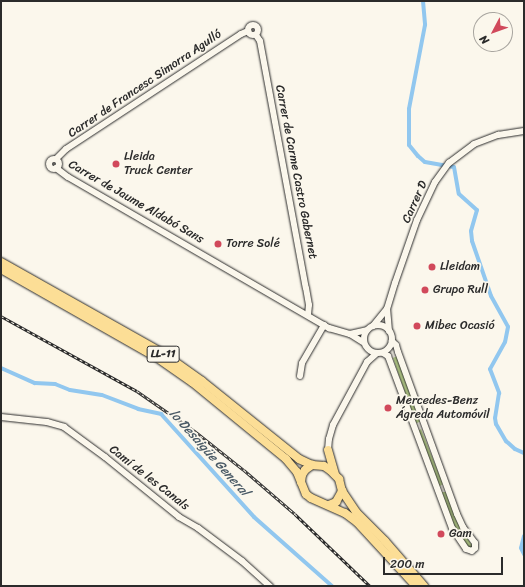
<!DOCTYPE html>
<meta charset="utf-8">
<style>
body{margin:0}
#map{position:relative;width:525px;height:587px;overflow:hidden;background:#fbf7ec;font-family:Sriracha,sans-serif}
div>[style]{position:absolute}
.green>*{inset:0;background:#bfd88e}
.canal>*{height:4px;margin:-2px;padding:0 2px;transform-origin:2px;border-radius:2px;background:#91c7ef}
.roads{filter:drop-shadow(0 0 1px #2b2b2b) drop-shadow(0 0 1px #2b2b2b)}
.minor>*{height:6px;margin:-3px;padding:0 3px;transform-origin:3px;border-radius:3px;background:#fbf7ec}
.minor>.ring{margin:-3px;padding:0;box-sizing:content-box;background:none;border:6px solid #fbf7ec;border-radius:50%}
.highway>*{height:8px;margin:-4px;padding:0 4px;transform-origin:4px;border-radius:4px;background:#fcde96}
.rail>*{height:2.5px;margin-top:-1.25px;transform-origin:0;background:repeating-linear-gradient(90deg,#fbf7ec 0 3px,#2b2b2b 0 6px);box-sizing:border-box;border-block:1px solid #2b2b2b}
.dots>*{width:11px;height:11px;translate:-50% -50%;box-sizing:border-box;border:2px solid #fbf7ec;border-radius:50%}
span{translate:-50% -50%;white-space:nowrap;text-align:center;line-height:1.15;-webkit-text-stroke:3.5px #fbf7ec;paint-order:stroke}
.shield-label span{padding:1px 3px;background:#fbf7ec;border:1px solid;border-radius:3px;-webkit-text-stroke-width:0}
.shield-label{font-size:11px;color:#2b2b2b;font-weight:700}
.street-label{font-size:12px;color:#2b2b2b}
.poi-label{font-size:12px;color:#2b2b2b}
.left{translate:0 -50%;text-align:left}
.water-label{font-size:13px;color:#4a5a66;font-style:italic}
.frame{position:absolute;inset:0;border:2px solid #2b2b2b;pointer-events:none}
.north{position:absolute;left:473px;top:12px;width:40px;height:40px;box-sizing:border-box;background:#fbf7ec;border:1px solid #a8a59f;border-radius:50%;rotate:229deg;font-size:11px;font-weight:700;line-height:16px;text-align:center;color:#2b2b2b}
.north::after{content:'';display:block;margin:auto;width:14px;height:18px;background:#d1495b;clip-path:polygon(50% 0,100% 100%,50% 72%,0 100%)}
.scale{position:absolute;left:383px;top:557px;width:120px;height:18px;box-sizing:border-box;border:2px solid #2b2b2b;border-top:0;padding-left:5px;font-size:12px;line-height:14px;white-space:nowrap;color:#2b2b2b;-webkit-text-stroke:3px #fbf7ec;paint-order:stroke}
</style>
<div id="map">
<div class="green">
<div style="clip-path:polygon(397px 356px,421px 421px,417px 423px,415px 422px,393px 358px)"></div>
<div style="clip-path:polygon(421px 429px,443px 484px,440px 486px,438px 486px,418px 431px)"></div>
<div style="clip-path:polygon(443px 492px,446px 492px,459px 525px,473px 547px,469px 549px,455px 528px,441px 493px)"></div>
</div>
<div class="canal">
<div style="left:423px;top:1px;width:24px;rotate:85deg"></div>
<div style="left:425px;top:25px;width:86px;rotate:100.8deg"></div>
<div style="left:409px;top:109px;width:36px;rotate:90deg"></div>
<div style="left:409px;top:145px;width:14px;rotate:51deg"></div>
<div style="left:418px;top:156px;width:9px;rotate:41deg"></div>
<div style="left:425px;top:162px;width:29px;rotate:10deg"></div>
<div style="left:454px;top:167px;width:27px;rotate:80deg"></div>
<div style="left:459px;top:194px;width:24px;rotate:42deg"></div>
<div style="left:477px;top:210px;width:22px;rotate:106deg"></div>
<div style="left:471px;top:231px;width:10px;rotate:84deg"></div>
<div style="left:472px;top:241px;width:58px;rotate:70.9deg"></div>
<div style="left:491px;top:296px;width:35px;rotate:61deg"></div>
<div style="left:508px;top:327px;width:15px;rotate:101deg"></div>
<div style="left:505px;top:342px;width:31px;rotate:119deg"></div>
<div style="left:490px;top:369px;width:26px;rotate:69deg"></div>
<div style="left:499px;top:393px;width:25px;rotate:99deg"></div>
<div style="left:495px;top:418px;width:6px;rotate:81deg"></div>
<div style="left:496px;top:424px;width:20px;rotate:60deg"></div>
<div style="left:506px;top:441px;width:12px;rotate:42deg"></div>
<div style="left:515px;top:449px;width:10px;rotate:24deg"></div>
<div style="left:1px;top:368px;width:37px;rotate:24deg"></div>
<div style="left:35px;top:383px;width:20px;rotate:3deg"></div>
<div style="left:55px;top:384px;width:16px;rotate:22deg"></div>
<div style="left:70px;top:390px;width:32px;rotate:9deg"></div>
<div style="left:102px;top:395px;width:39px;rotate:21deg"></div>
<div style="left:138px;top:409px;width:24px;rotate:12deg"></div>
<div style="left:161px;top:414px;width:139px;rotate:47.9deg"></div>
<div style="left:254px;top:517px;width:104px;rotate:41.5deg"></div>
<div style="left:524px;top:536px;width:12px;rotate:104deg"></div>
<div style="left:521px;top:548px;width:7px;rotate:63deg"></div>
</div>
<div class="roads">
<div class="minor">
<div class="ring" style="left:248px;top:25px;width:4px;height:4px"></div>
<div style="left:256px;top:35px;width:7px;rotate:56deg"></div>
<div style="left:260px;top:41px;width:251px;rotate:79.5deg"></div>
<div style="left:306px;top:288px;width:17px;rotate:80deg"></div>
<div style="left:309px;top:305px;width:10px;rotate:96deg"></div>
<div class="ring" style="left:49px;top:159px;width:4px;height:4px"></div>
<div style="left:56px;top:159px;width:14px;rotate:-45deg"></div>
<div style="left:66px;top:149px;width:209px;rotate:-33.3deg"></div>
<div style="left:241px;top:34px;width:8px;rotate:-23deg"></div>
<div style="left:56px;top:168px;width:15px;rotate:37deg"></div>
<div style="left:68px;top:177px;width:302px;rotate:30.1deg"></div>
<div style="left:329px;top:328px;width:22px;rotate:16deg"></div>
<div style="left:350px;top:334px;width:15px;rotate:32deg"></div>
<div class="ring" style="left:364px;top:325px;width:22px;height:22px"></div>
<div style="left:373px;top:326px;width:22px;rotate:-51deg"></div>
<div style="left:389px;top:331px;width:22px;rotate:-95deg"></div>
<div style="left:387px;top:309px;width:27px;rotate:-73deg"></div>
<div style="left:395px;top:283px;width:67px;rotate:-70.8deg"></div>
<div style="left:417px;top:220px;width:42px;rotate:-64.7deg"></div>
<div style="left:435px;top:182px;width:24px;rotate:-54deg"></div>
<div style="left:449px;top:163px;width:31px;rotate:-37deg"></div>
<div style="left:474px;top:144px;width:26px;rotate:-21deg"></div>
<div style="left:498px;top:135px;width:26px;rotate:-9deg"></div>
<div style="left:350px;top:334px;width:17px;rotate:-13deg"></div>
<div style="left:383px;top:353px;width:6px;rotate:31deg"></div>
<div style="left:388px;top:356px;width:184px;rotate:69.6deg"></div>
<div style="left:452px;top:528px;width:25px;rotate:56deg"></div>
<div style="left:466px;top:549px;width:6px;rotate:18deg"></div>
<div style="left:472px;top:551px;width:4px;rotate:-45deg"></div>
<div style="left:475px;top:548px;width:5px;rotate:-90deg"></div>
<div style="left:475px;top:543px;width:20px;rotate:-127deg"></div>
<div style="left:463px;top:527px;width:14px;rotate:-115deg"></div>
<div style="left:457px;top:514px;width:172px;rotate:-110deg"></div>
<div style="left:398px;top:352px;width:7px;rotate:-106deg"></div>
<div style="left:396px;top:345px;width:6px;rotate:-135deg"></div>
<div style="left:300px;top:376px;width:13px;rotate:-81deg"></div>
<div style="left:302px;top:363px;width:44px;rotate:-59.9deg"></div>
<div style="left:1px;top:417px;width:46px;rotate:6.2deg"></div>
<div style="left:47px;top:422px;width:18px;rotate:16deg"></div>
<div style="left:64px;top:427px;width:51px;rotate:36.2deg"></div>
<div style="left:105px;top:457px;width:95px;rotate:39deg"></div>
<div style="left:179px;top:517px;width:22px;rotate:30deg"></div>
<div style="left:198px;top:528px;width:55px;rotate:36.9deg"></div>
<div style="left:242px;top:561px;width:38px;rotate:42deg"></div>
<div style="left:328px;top:450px;width:11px;rotate:-85deg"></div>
<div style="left:329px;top:439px;width:15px;rotate:-74deg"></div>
<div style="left:333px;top:425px;width:72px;rotate:-61.6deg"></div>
<div style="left:367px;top:362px;width:12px;rotate:-42deg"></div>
</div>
<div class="highway">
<div style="left:1px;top:262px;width:187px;rotate:29.4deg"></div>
<div style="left:164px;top:354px;width:47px;rotate:35.4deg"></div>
<div style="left:202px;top:381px;width:124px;rotate:38.8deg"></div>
<div style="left:299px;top:459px;width:14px;rotate:25deg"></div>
<div style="left:312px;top:465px;width:12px;rotate:5deg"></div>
<div style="left:324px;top:466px;width:7px;rotate:34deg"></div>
<div style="left:330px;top:470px;width:13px;rotate:45deg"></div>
<div style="left:339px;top:479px;width:12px;rotate:76deg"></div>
<div style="left:342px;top:491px;width:25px;rotate:56deg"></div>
<div style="left:356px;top:512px;width:41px;rotate:45deg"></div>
<div style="left:385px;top:541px;width:60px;rotate:49.1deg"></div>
<div style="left:1px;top:269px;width:178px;rotate:29.6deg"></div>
<div style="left:156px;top:357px;width:44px;rotate:34.8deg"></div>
<div style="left:192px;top:382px;width:122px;rotate:39.3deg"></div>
<div style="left:286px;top:459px;width:17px;rotate:50deg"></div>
<div style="left:297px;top:472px;width:24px;rotate:68deg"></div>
<div style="left:306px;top:494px;width:6px;rotate:39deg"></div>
<div style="left:311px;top:498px;width:37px;rotate:24deg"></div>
<div style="left:345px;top:513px;width:15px;rotate:37deg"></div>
<div style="left:357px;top:522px;width:87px;rotate:47.3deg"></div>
<div style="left:328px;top:450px;width:25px;rotate:74deg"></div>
<div style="left:301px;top:482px;width:7px;rotate:-82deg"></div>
<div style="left:302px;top:475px;width:6px;rotate:-59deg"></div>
<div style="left:305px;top:470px;width:9px;rotate:-36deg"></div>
<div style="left:329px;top:505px;width:8px;rotate:-23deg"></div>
<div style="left:336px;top:502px;width:13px;rotate:-61deg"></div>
</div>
</div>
<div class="rail">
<div style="left:1px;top:316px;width:155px;rotate:28.9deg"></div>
<div style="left:137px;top:391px;width:72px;rotate:34.8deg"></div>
<div style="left:196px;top:432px;width:61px;rotate:38.4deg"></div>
<div style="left:244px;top:470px;width:67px;rotate:40.8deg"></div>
<div style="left:295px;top:514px;width:104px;rotate:43.8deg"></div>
</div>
<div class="dots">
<div style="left:116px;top:164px;background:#d1495b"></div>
<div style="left:218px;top:244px;background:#d1495b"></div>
<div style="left:432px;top:267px;background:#d1495b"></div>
<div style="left:425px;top:290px;background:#d1495b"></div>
<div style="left:417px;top:326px;background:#d1495b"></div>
<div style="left:388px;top:408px;background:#d1495b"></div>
<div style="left:441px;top:534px;background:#d1495b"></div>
</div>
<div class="shield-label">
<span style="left:163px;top:354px">LL-11</span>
</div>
<div class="street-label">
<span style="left:145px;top:84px;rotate:-34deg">Carrer de Francesc Simorra Agulló</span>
<span style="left:296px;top:172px;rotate:79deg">Carrer de Carme Castro Gabernet</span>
<span style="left:136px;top:202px;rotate:30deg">Carrer de Jaume Aldabó Sans</span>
<span style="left:415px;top:202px;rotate:-66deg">Carrer D</span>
<span style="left:149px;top:478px;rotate:38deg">Camí de les Canals</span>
</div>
<div class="poi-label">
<span class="left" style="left:124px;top:164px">Lleida<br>Truck Center</span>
<span class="left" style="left:226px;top:244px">Torre Solé</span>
<span class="left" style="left:440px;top:267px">Lleidam</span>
<span class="left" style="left:433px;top:290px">Grupo Rull</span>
<span class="left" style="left:425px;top:326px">Mibec Ocasió</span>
<span class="left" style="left:396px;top:408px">Mercedes-Benz<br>Ágreda Automóvil</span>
<span class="left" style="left:449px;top:534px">Gam</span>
</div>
<div class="water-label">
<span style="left:209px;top:453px;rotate:48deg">lo Desaigüe General</span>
</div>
<div class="frame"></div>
<div class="north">N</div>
<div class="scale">200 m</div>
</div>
